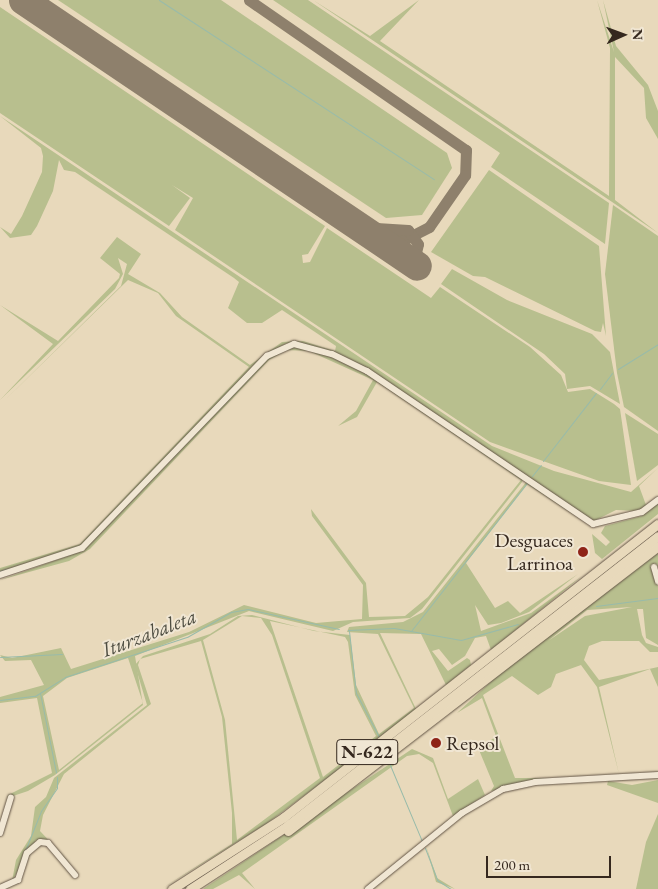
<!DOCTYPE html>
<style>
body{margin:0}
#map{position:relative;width:658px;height:889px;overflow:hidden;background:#e8d9bb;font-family:"EB Garamond",serif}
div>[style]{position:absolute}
.green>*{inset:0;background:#b8bf8e}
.stream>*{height:1px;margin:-0.5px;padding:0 0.5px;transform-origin:0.5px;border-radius:0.5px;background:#98bbaa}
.taxiway>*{height:11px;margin:-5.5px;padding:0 5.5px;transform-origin:5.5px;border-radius:5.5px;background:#8e806c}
.runway>*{height:29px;margin:-14.5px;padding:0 14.5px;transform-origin:14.5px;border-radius:14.5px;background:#8e806c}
.roads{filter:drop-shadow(0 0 1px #625445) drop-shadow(0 0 1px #625445)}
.minor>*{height:6px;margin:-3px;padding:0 3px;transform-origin:3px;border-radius:3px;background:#f0e6d3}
.highway>*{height:9px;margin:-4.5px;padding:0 4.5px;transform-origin:4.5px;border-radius:4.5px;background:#e8d9bb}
.dots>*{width:14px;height:14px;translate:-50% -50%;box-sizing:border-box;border:2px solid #f0e6d3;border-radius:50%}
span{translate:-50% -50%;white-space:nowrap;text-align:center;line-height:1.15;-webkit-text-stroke:4px #f0e6d3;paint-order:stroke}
.shield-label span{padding:1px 4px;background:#f0e6d3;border:1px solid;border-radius:4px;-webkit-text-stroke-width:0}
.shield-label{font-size:19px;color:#35281e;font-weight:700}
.poi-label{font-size:20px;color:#35281e}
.right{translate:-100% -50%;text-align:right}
.left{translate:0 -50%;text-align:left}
.water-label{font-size:21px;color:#4e4d41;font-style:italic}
.north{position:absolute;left:598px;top:10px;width:50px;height:50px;-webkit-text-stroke:4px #f0e6d3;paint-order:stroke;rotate:88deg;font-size:14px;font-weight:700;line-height:20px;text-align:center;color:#35281e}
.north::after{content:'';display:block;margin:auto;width:18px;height:22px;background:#35281e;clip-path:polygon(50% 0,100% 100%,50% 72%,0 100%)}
.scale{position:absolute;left:486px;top:856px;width:125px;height:22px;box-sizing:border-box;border:2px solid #35281e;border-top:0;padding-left:6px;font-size:15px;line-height:18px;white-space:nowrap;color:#35281e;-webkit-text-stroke:4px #f0e6d3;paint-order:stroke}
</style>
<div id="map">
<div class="green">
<div style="clip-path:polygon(58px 0,221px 0,447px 153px,452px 168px,422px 215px,386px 218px)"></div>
<div style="clip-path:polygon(273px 0,308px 0,609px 203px,605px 244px,491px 167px,500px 153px)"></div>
<div style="clip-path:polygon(313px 0,370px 36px,419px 0,380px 41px,609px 196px,610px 48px,597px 0,614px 52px,603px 0,616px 46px,648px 85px,658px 111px,658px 139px,646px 118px,644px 88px,615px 57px,615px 200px,658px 233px)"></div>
<div style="clip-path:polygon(0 7px,325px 226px,308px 254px,302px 255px,303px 263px,310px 262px,327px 228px,431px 298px,440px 287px,530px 347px,561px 375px,568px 392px,590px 389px,614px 404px,620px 409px,631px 485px,599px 481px,490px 442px,175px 230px,193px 198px,172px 185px,190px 198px,169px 226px,0 113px)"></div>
<div style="clip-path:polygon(0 116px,492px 446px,554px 471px,631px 492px,658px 468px,639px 486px,646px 505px,658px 498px,639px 511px,616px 510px,594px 521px,365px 367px,322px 348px,287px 343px,266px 354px,86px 543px,68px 554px,0 573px,0 568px,80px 544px,249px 367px,176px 316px,158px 293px,128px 280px,0 405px,121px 286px,127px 264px,118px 258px,123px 274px,115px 289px,0 400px,53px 344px,0 305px,58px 341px,119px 278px,120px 274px,100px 258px,117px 237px,141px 254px,128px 274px,160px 293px,182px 317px,250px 365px,282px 342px,303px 341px,335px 351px,336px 346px,282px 310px,262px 323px,247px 323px,228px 308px,239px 282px,234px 278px,75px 172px,64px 170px,59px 160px,53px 191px,37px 226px,31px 235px,10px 238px,0 227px,11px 234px,22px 216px,42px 172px,43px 156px,41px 148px)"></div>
<div style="clip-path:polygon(489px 170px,599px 246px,606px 336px,603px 323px,601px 332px,595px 331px,485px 277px,473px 276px,431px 252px)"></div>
<div style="clip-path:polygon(613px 205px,658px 236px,658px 431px,624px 407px,617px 373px,605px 274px)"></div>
<div style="clip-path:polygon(452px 269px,507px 300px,592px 334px,610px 352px,620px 404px,590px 386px,567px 389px,565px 374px,544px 354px,441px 284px)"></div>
<div style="clip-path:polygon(evenodd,290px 346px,326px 354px,372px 376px,523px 478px,522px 482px,422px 609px,410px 618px,353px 622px,333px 631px,249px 611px,135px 656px,143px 705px,55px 775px,28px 791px,10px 797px,3px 817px,8px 795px,52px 773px,37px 698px,0 703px,0 697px,44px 685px,31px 660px,5px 661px,0 655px,12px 658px,61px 648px,71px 669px,189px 632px,244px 605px,316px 623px,362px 619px,363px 585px,312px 516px,311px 509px,366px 583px,369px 617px,405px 616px,428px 597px,521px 480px,377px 382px,357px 417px,338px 426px,356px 411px,373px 380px,309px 351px,287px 350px,269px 360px,90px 549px,69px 561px,0 580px,82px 551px,271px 355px,290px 346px,128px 658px,143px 703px,59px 770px,43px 696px,67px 678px,128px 658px)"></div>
<div style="clip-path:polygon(625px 413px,658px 434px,658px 465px,637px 481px)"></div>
<div style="clip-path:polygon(evenodd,527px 481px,583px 521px,527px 484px,466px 563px,495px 608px,508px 601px,520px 613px,578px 574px,529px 612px,501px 623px,488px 625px,475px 605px,481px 631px,531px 613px,582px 576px,491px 650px,486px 636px,475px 638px,465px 656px,452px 665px,439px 649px,432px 651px,448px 671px,467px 658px,470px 660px,471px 665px,446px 685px,421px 634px,380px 633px,416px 709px,357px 756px,266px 824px,161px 889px,232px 844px,232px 813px,222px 717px,201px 641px,140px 659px,138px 665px,151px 704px,64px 774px,43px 815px,40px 831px,70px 863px,46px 840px,36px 840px,12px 881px,16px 860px,31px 836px,35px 807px,46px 797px,54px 778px,147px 705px,135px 665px,143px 656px,210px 634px,238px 616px,252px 615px,314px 631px,350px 635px,356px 685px,379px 734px,414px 708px,378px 634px,347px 632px,349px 627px,403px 622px,423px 612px,527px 481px,242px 616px,261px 618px,272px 635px,320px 778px,237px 840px,225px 720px,203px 640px,242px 616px,527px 481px,270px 621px,345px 637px,348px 642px,355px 695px,376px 736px,323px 777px,270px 621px)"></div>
<div style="clip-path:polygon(658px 503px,658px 514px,602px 559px,595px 553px,592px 534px,606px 546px,610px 542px,601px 533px,605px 526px,642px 516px)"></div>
<div style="clip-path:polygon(evenodd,658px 553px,658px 566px,652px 567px,658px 587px,658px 645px,646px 638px,643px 609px,637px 609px,642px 635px,646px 643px,658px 647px,658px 652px,650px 652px,639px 641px,602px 641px,589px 646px,584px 660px,599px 680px,658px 667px,658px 687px,650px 669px,599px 687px,619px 774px,597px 687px,581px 665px,556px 674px,551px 687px,538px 695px,512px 676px,483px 695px,515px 778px,564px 778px,491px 791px,494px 786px,479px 750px,496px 736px,482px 698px,457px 713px,496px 677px,658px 553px,632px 607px,585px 616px,548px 641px,587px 610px,632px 607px)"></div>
<div style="clip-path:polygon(412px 749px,433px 758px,448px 799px,478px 779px,485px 795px,453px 816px,433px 763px,419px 754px,407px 756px,242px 873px,255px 889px,239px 875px,213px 889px,203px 889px)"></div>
<div style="clip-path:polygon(658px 780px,658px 803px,607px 785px,608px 781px,632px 785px)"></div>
<div style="clip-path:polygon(658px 814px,658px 889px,636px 889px,646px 842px)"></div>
<div style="clip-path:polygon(426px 846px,437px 878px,455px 889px,436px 882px)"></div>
</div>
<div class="stream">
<div style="left:159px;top:0;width:328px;rotate:33.1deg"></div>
<div style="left:618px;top:369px;width:47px;rotate:-32deg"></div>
<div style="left:600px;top:389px;width:20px;rotate:-53deg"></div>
<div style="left:543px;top:461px;width:86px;rotate:-52.1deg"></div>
<div style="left:532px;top:476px;width:14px;rotate:-51deg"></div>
<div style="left:0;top:571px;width:7px;rotate:-16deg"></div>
<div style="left:596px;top:606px;width:63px;rotate:-7.4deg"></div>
<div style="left:348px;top:630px;width:46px;rotate:-2.5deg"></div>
<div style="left:394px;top:628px;width:68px;rotate:10.2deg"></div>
<div style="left:461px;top:640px;width:59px;rotate:-15.7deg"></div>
<div style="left:349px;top:631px;width:62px;rotate:83.6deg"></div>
<div style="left:356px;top:693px;width:50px;rotate:62.4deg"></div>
<div style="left:411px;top:631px;width:188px;rotate:-51.9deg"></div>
<div style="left:0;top:657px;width:62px;rotate:-2.8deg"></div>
<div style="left:40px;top:693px;width:81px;rotate:78.6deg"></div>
<div style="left:0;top:700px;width:35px;rotate:-7deg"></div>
<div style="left:35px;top:696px;width:36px;rotate:-32deg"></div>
<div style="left:65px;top:677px;width:128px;rotate:-18.2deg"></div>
<div style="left:187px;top:637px;width:51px;rotate:-29.6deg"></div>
<div style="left:231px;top:612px;width:17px;rotate:-10deg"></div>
<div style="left:248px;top:609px;width:93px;rotate:12.4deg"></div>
<div style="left:390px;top:765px;width:82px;rotate:67.2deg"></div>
<div style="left:425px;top:848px;width:34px;rotate:69deg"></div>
<div style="left:437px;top:880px;width:17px;rotate:33deg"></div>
<div style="left:25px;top:851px;width:43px;rotate:-68.2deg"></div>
<div style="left:41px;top:811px;width:28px;rotate:-55deg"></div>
<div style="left:57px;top:788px;width:11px;rotate:-90deg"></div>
</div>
<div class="taxiway">
<div style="left:249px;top:0;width:264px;rotate:34.7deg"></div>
<div style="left:466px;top:150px;width:25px;rotate:92deg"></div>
<div style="left:465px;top:175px;width:63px;rotate:124.7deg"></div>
<div style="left:429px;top:227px;width:25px;rotate:153deg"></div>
<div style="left:407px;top:238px;width:35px;rotate:-175deg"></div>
<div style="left:347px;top:219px;width:59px;rotate:41.6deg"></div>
<div style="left:391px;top:258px;width:15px;rotate:23deg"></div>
<div style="left:405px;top:264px;width:12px;rotate:-35deg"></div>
<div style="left:415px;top:257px;width:13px;rotate:-77deg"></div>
<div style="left:418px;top:244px;width:17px;rotate:-126deg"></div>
<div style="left:408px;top:230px;width:48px;rotate:-176.4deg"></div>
</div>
<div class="runway">
<div style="left:23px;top:0;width:475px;rotate:34deg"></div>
</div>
<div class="roads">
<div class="minor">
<div style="left:654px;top:567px;width:15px;rotate:74deg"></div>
<div style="left:0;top:575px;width:86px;rotate:-18.2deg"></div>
<div style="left:82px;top:548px;width:267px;rotate:-46.1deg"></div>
<div style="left:267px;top:356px;width:30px;rotate:-24deg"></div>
<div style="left:294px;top:344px;width:39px;rotate:15deg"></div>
<div style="left:332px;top:354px;width:39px;rotate:26deg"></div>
<div style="left:367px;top:371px;width:273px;rotate:34.1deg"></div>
<div style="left:593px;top:524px;width:50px;rotate:-13.8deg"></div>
<div style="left:642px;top:512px;width:20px;rotate:-37deg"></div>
<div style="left:0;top:833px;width:37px;rotate:-73deg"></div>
<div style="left:0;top:888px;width:20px;rotate:-24deg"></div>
<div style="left:18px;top:880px;width:28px;rotate:-72deg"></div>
<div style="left:27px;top:853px;width:17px;rotate:-40deg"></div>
<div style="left:40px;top:842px;width:8px;rotate:7deg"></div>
<div style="left:48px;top:843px;width:42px;rotate:49.8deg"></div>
<div style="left:368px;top:889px;width:121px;rotate:-39deg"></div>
<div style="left:462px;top:813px;width:48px;rotate:-30.3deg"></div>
<div style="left:503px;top:789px;width:33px;rotate:-12deg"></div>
<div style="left:535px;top:782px;width:123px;rotate:-3.3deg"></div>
</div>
<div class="highway">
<div style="left:288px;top:831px;width:467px;rotate:-37.6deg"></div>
<div style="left:172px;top:889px;width:133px;rotate:-32.7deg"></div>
<div style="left:284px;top:817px;width:475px;rotate:-38.1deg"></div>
<div style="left:190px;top:889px;width:117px;rotate:-33.1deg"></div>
<div style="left:288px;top:825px;width:469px;rotate:-38deg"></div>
</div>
</div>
<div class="dots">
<div style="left:583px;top:552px;background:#8f2418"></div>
<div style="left:436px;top:743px;background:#8f2418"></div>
</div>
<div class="shield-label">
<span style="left:367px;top:752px">N-622</span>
</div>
<div class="poi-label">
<span class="right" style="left:573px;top:552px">Desguaces<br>Larrinoa</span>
<span class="left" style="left:446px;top:743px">Repsol</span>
</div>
<div class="water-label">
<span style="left:149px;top:633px;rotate:-21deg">Iturzabaleta</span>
</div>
<div class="north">N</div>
<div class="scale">200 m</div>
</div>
